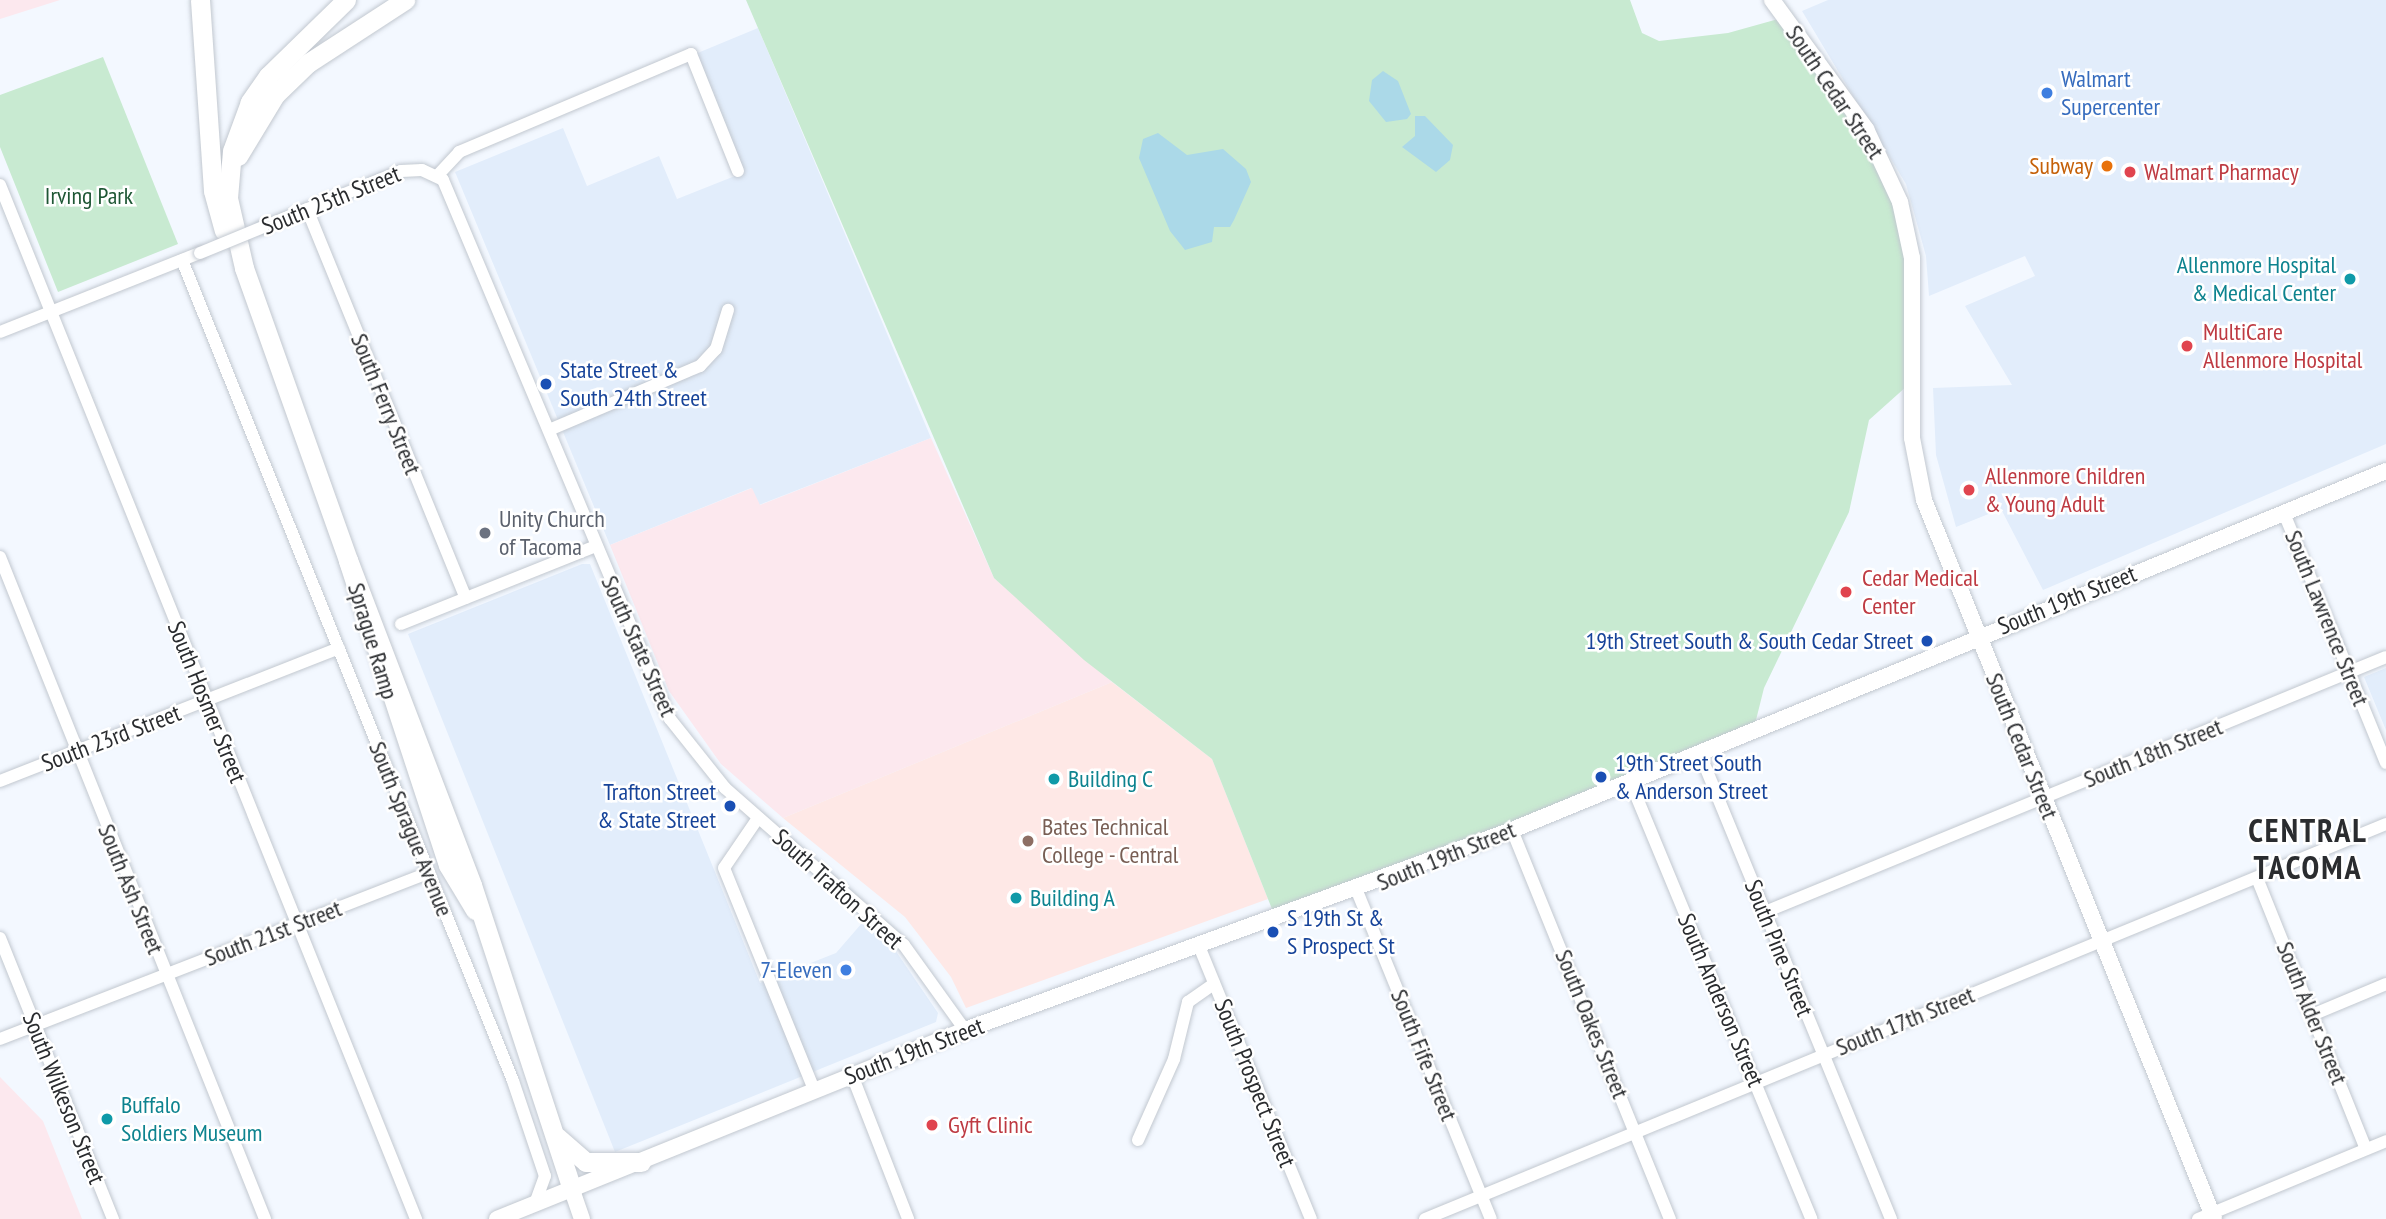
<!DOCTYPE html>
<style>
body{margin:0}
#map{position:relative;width:2386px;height:1219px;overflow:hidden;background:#f3f8ff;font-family:"PT Sans Narrow",sans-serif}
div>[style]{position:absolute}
.built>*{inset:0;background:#e2edfb}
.industrial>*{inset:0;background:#fce8ee}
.education>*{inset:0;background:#fee8e6}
.green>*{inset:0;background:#c8ead1}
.water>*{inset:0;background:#abd9e8}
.roads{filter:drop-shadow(0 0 2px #c2c8d0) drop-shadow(0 0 2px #c2c8d0)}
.minor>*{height:12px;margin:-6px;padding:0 6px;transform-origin:6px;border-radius:6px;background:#fff}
.major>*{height:16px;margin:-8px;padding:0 8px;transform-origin:8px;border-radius:8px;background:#fff}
.highway>*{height:19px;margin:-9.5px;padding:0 9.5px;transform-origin:9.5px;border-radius:9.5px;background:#fff}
.bridges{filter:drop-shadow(0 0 2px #c2c8d0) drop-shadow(0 0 2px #c2c8d0)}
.minor-bridge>*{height:12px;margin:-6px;padding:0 6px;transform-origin:6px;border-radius:6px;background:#fff}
.dots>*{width:19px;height:19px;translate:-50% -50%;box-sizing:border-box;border:4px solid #fff;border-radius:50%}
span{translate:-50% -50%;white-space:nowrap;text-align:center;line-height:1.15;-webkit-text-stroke:5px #fff;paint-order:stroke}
.shop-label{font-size:24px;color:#366cbe}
.left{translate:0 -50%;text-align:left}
.right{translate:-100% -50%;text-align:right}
.street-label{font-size:24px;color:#2a2c2f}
.food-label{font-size:24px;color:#c56008}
.health-label{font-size:24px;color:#be3a42}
.park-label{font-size:24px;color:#1f5735}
.culture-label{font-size:24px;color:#0d838f}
.transit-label{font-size:24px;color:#164399}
.worship-label{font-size:24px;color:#5b616d}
.education-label{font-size:24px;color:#785e54}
.district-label{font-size:32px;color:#2a2c2f;font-weight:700;letter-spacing:2px}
</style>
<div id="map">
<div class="built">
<div style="clip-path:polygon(1828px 0,2386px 0,2386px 444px,2043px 590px,2001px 509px,1956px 527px,1936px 455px,1933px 388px,2012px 385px,1965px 306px,2035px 276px,2025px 256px,1929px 296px,1926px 256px,1906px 184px,1802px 11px)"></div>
<div style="clip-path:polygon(758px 28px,931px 438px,759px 505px,751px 488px,610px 545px,455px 172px,563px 128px,587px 186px,659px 156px,677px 199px,735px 176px,688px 57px)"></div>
<div style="clip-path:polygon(582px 564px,590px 564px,760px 983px,836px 953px,862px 923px,895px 950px,938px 1013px,936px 1022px,615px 1152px,408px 634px)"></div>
<div style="clip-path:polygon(2386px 668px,2386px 730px,2364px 677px)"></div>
</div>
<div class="industrial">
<div style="clip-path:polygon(0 0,60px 0,0 19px)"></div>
<div style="clip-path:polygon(931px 438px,994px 578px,1112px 682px,783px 818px,721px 764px,669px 691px,610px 545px,752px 488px,760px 505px)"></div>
<div style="clip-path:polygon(0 1077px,43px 1121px,82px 1219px,0 1219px)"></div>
</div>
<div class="education">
<div style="clip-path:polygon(1112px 682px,1212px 759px,1268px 899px,966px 1008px,951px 977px,905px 917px,783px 818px)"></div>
</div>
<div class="green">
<div style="clip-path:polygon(746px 0,1630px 0,1642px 33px,1659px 41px,1728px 33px,1785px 17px,1866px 129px,1906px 227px,1907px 386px,1869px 420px,1849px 512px,1764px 688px,1755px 724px,1276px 919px,1212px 759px,1084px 660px,994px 578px)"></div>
<div style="clip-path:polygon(103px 57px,178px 244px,58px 292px,0 147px,0 95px)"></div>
</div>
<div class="water">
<div style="clip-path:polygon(1383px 71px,1398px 81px,1411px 114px,1407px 119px,1386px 122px,1369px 101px,1372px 80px)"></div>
<div style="clip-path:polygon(1415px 116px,1425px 116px,1453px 145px,1450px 160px,1436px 172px,1402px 147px,1415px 136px)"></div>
<div style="clip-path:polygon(1158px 133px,1187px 155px,1223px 149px,1246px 169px,1251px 182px,1234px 220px,1230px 227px,1214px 227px,1212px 242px,1185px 250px,1170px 231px,1139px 158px,1143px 139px)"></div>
</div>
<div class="roads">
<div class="minor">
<div style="left:437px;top:176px;width:33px;rotate:-47deg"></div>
<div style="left:459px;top:152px;width:252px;rotate:-22.9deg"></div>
<div style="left:691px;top:54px;width:126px;rotate:68.1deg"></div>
<div style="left:0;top:185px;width:1115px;rotate:68.08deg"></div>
<div style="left:307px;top:209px;width:420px;rotate:67.8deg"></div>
<div style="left:263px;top:227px;width:149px;rotate:-22.1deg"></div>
<div style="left:401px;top:171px;width:21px;rotate:-3deg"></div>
<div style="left:422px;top:170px;width:23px;rotate:25deg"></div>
<div style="left:443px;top:180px;width:585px;rotate:67.16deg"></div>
<div style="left:670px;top:719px;width:88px;rotate:51.4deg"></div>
<div style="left:725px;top:788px;width:238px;rotate:41.3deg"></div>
<div style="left:904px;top:945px;width:105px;rotate:54.3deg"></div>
<div style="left:182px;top:260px;width:885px;rotate:68.04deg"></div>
<div style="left:513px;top:1081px;width:100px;rotate:71.4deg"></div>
<div style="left:545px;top:1176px;width:30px;rotate:110deg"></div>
<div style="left:0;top:332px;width:215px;rotate:-21.6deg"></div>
<div style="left:549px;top:430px;width:164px;rotate:-23deg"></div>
<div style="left:700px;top:366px;width:23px;rotate:-47deg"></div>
<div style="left:716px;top:349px;width:41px;rotate:-72.9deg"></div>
<div style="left:2284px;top:513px;width:270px;rotate:67.8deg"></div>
<div style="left:0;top:557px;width:713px;rotate:68.18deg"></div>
<div style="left:401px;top:624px;width:210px;rotate:-21.8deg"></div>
<div style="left:1700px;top:754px;width:503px;rotate:67.67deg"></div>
<div style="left:0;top:781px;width:364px;rotate:-21.4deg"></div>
<div style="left:1630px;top:781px;width:474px;rotate:67.5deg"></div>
<div style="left:758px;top:818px;width:60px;rotate:124.2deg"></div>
<div style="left:724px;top:868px;width:240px;rotate:67.9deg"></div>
<div style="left:1512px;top:830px;width:420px;rotate:67.9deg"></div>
<div style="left:2257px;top:878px;width:292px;rotate:68.1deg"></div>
<div style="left:1357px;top:891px;width:354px;rotate:67.8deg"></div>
<div style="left:1765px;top:912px;width:671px;rotate:-22.32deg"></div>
<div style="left:0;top:938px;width:303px;rotate:68.1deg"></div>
<div style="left:1199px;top:946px;width:295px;rotate:67.7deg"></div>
<div style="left:2312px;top:1015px;width:80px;rotate:-22.7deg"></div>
<div style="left:0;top:1039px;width:459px;rotate:-21.2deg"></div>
<div style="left:852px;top:1075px;width:155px;rotate:68.7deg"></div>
<div style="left:1138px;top:1140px;width:89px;rotate:-66deg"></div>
<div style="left:1174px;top:1059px;width:59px;rotate:-76.2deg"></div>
<div style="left:1188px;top:1002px;width:32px;rotate:-35deg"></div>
<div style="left:1425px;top:1219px;width:1039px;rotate:-22.34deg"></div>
<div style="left:2198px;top:1219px;width:204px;rotate:-22.5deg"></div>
</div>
<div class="major">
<div style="left:1772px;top:0;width:160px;rotate:53.9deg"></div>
<div style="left:1866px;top:129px;width:81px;rotate:65deg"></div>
<div style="left:1900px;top:202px;width:57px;rotate:77.9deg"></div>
<div style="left:1912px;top:258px;width:180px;rotate:90deg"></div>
<div style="left:1912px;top:438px;width:63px;rotate:79deg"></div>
<div style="left:1924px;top:500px;width:775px;rotate:68.03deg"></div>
<div style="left:572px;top:1190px;width:31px;rotate:71deg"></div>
<div style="left:497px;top:1219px;width:505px;rotate:-21.99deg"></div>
<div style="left:965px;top:1030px;width:582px;rotate:-20.08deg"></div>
<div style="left:1512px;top:830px;width:945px;rotate:-22.33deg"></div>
</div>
<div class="highway">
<div style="left:200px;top:0;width:191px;rotate:86.1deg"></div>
<div style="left:213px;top:191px;width:41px;rotate:74.6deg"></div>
<div style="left:346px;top:0;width:109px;rotate:135.7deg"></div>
<div style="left:268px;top:76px;width:32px;rotate:125deg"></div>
<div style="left:250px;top:102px;width:52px;rotate:110.2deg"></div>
<div style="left:232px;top:151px;width:47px;rotate:94.9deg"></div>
<div style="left:228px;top:198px;width:72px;rotate:77.1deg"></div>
<div style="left:244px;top:268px;width:310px;rotate:70.4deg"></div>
<div style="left:238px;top:156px;width:71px;rotate:-58.8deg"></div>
<div style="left:275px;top:95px;width:46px;rotate:-44.1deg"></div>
<div style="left:308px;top:63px;width:116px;rotate:-33deg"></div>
<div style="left:475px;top:910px;width:52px;rotate:-121deg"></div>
<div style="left:448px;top:865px;width:321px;rotate:-108.2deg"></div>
<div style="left:348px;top:560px;width:348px;rotate:69.1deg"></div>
<div style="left:472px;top:885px;width:321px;rotate:71.8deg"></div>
<div style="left:557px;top:1137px;width:38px;rotate:41deg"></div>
<div style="left:586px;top:1162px;width:55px"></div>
</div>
</div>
<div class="bridges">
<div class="minor-bridge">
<div style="left:200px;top:253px;width:68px;rotate:-22.4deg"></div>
</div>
</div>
<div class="dots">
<div style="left:2047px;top:93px;background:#3f7fe0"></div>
<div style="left:2107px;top:166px;background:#e8710a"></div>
<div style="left:2130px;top:172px;background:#e0444e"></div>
<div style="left:2350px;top:279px;background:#0f9aa8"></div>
<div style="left:2187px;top:346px;background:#e0444e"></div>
<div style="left:546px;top:384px;background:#1a4fb4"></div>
<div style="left:1969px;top:490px;background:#e0444e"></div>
<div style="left:485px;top:533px;background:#6b7280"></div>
<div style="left:1846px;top:592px;background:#e0444e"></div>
<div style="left:1927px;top:641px;background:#1a4fb4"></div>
<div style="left:1601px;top:777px;background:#1a4fb4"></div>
<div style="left:1054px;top:779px;background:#0f9aa8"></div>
<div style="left:730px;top:806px;background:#1a4fb4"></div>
<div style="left:1028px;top:841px;background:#8d6e63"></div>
<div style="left:1016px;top:898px;background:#0f9aa8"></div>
<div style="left:1273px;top:932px;background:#1a4fb4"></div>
<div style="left:846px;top:970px;background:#3f7fe0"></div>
<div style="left:107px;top:1119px;background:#0f9aa8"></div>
<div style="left:932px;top:1125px;background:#e0444e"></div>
</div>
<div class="shop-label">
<span class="left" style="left:2061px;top:93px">Walmart<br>Supercenter</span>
<span class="right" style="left:832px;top:970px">7-Eleven</span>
</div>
<div class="street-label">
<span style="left:1835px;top:92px;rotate:56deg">South Cedar Street</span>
<span style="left:331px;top:200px;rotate:-22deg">South 25th Street</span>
<span style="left:386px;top:404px;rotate:68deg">South Ferry Street</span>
<span style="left:2067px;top:600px;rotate:-22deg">South 19th Street</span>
<span style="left:2327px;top:618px;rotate:68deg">South Lawrence Street</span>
<span style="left:373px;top:641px;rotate:73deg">Sprague Ramp</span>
<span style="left:639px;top:646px;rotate:66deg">South State Street</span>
<span style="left:207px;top:702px;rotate:68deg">South Hosmer Street</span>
<span style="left:111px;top:738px;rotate:-21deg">South 23rd Street</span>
<span style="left:2022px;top:746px;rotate:68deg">South Cedar Street</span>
<span style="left:2153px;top:753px;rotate:-22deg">South 18th Street</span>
<span style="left:411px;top:829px;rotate:68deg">South Sprague Avenue</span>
<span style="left:1446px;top:856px;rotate:-22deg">South 19th Street</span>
<span style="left:131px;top:889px;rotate:68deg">South Ash Street</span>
<span style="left:838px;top:889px;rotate:42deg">South Trafton Street</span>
<span style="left:273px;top:933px;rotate:-21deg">South 21st Street</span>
<span style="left:1779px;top:948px;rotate:68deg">South Pine Street</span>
<span style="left:1721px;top:1000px;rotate:67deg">South Anderson Street</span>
<span style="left:2312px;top:1013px;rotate:68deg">South Alder Street</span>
<span style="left:1905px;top:1021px;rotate:-22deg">South 17th Street</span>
<span style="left:1592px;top:1024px;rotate:68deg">South Oakes Street</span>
<span style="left:914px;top:1051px;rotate:-21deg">South 19th Street</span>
<span style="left:1424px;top:1055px;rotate:68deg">South Fife Street</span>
<span style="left:1255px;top:1083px;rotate:68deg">South Prospect Street</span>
<span style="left:64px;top:1098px;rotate:68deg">South Wilkeson Street</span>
</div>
<div class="food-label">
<span class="right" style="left:2093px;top:166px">Subway</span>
</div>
<div class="health-label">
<span class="left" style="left:2144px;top:172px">Walmart Pharmacy</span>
<span class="left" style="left:2203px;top:346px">MultiCare<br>Allenmore Hospital</span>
<span class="left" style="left:1985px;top:490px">Allenmore Children<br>&amp; Young Adult</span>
<span class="left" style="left:1862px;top:592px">Cedar Medical<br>Center</span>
<span class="left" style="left:948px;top:1125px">Gyft Clinic</span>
</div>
<div class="park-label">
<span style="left:89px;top:196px">Irving Park</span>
</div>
<div class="culture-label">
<span class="right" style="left:2336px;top:279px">Allenmore Hospital<br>&amp; Medical Center</span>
<span class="left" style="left:1068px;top:779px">Building C</span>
<span class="left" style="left:1030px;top:898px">Building A</span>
<span class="left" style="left:121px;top:1119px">Buffalo<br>Soldiers Museum</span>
</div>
<div class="transit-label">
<span class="left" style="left:560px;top:384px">State Street &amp;<br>South 24th Street</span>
<span class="right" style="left:1913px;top:641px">19th Street South &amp; South Cedar Street</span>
<span class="left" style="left:1615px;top:777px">19th Street South<br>&amp; Anderson Street</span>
<span class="right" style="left:716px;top:806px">Trafton Street<br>&amp; State Street</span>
<span class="left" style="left:1287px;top:932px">S 19th St &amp;<br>S Prospect St</span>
</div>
<div class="worship-label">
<span class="left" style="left:499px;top:533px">Unity Church<br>of Tacoma</span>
</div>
<div class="education-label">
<span class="left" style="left:1042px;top:841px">Bates Technical<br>College - Central</span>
</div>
<div class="district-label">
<span style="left:2308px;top:849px">CENTRAL<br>TACOMA</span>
</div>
</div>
